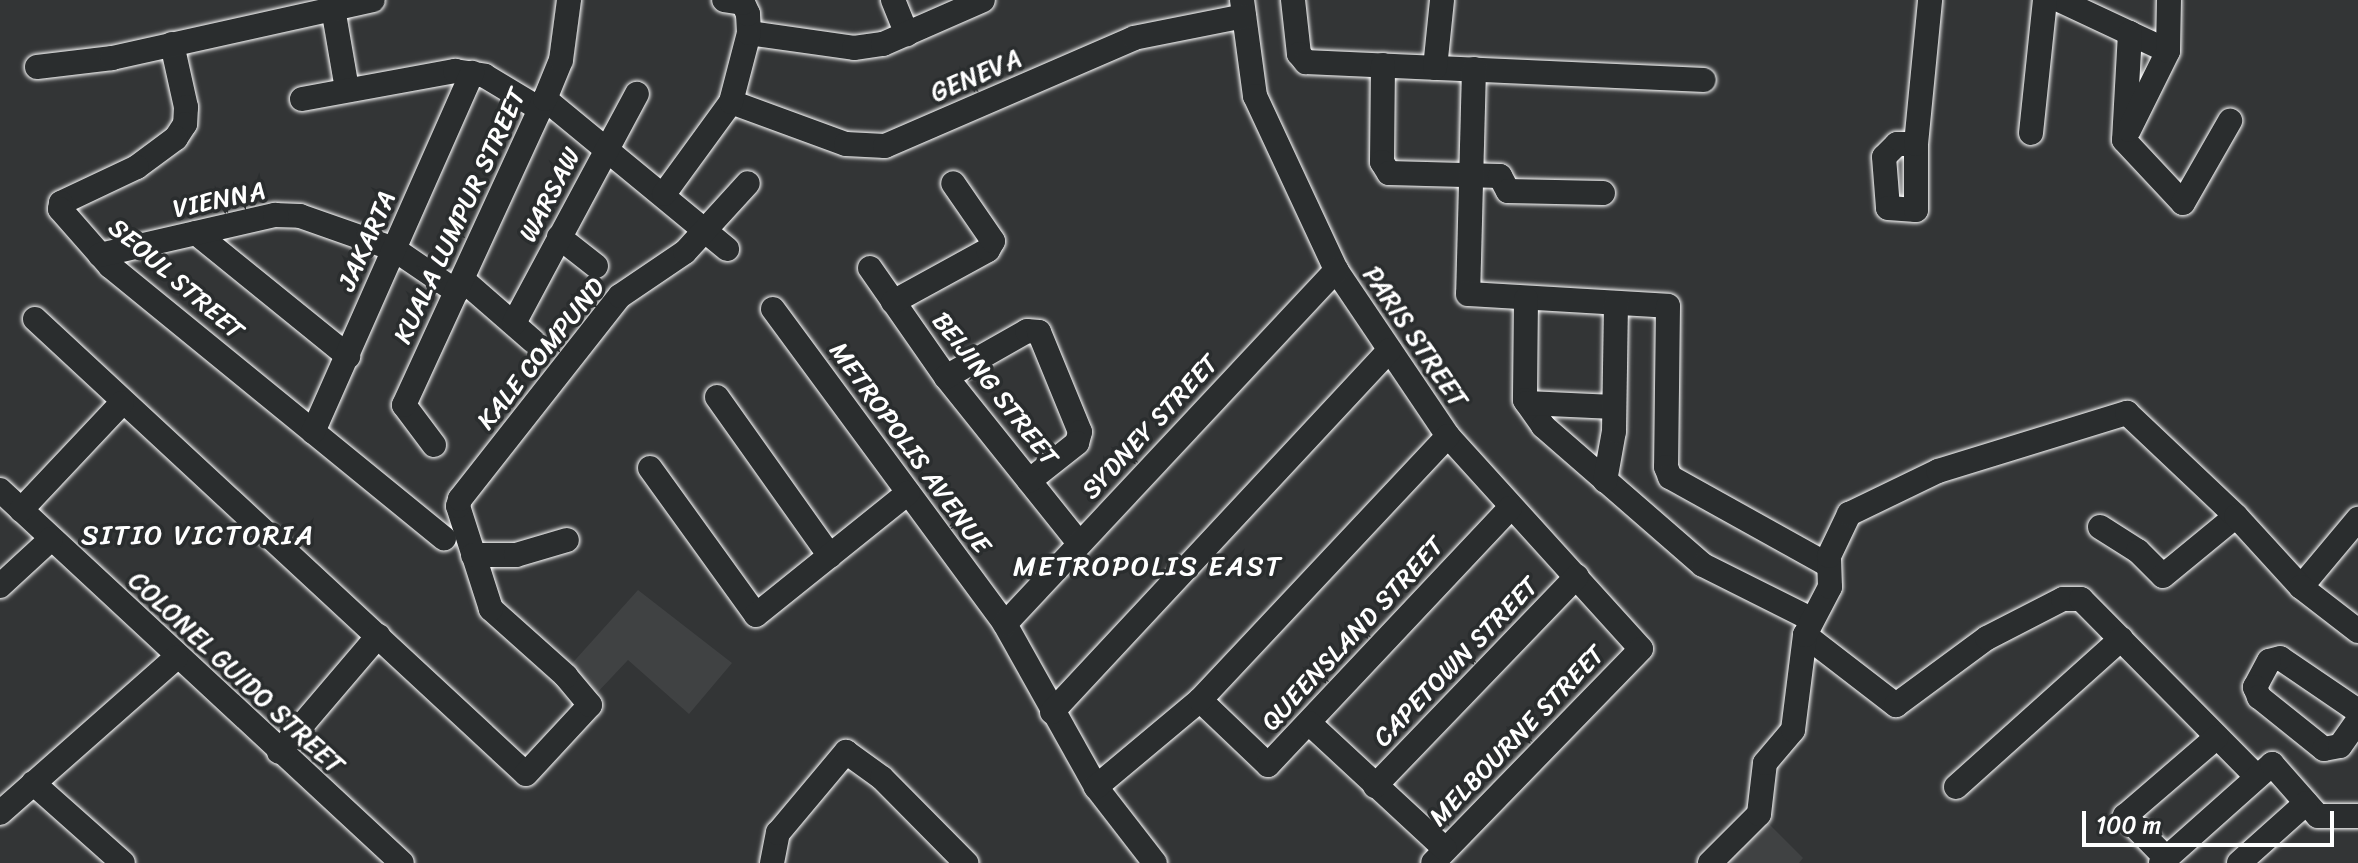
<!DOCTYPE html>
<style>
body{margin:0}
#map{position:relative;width:2358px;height:863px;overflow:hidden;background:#333536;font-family:Sriracha,sans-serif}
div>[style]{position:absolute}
.built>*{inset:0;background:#404243}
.roads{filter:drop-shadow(0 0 2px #fff) drop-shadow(0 0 2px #fff)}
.minor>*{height:24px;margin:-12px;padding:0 12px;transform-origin:12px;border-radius:12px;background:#2a2d2e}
span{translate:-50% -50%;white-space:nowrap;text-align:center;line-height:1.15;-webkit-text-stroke:7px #2a2d2e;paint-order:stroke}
.street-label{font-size:26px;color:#fff}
.neighbourhood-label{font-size:28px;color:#fff;letter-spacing:2px}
.scale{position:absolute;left:2082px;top:811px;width:252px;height:36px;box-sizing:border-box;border:4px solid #fff;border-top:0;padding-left:10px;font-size:24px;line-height:28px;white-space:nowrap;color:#fff;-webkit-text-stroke:6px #2a2d2e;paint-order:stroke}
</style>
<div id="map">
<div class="built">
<div style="clip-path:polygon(638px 590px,732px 663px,689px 714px,628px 660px,595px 695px,567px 669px)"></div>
<div style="clip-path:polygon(1762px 817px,1803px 858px,1799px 863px,1717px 863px)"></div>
</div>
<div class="roads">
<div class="minor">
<div style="left:893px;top:0;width:37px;rotate:68deg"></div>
<div style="left:1242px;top:0;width:97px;rotate:82.3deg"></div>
<div style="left:1255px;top:96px;width:192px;rotate:65deg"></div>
<div style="left:1336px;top:270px;width:200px;rotate:56deg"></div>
<div style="left:1448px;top:436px;width:287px;rotate:47.8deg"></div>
<div style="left:1641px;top:649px;width:298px;rotate:134.2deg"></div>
<div style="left:1293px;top:0;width:54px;rotate:83.7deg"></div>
<div style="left:1299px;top:54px;width:11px;rotate:49deg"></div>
<div style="left:1306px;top:62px;width:398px;rotate:2.6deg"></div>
<div style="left:2059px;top:0;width:120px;rotate:25.1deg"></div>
<div style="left:333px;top:8px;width:82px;rotate:80.2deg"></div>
<div style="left:749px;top:33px;width:106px;rotate:8.1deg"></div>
<div style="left:854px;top:48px;width:29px;rotate:-8deg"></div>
<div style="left:883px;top:44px;width:109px;rotate:-23.7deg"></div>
<div style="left:2130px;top:33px;width:107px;rotate:93.2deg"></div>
<div style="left:2124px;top:140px;width:86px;rotate:46.9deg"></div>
<div style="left:2183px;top:203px;width:95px;rotate:-60.2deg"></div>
<div style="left:172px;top:44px;width:65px;rotate:77.5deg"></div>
<div style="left:186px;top:107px;width:17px;rotate:93deg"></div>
<div style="left:185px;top:124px;width:17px;rotate:123deg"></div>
<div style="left:176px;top:138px;width:49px;rotate:143.4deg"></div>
<div style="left:137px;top:167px;width:84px;rotate:154.7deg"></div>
<div style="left:61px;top:203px;width:6px;rotate:99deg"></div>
<div style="left:60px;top:209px;width:76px;rotate:48.7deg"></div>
<div style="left:110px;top:266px;width:431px;rotate:39.2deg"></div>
<div style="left:1383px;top:65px;width:97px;rotate:90.6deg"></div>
<div style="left:1382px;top:162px;width:13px;rotate:58deg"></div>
<div style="left:1389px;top:173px;width:111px;rotate:1.5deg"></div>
<div style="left:1500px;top:176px;width:17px;rotate:62deg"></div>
<div style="left:1508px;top:191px;width:95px;rotate:1.2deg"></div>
<div style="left:37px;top:67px;width:76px;rotate:-6.8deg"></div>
<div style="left:112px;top:58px;width:267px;rotate:-12.5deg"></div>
<div style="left:1435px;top:68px;width:68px;rotate:-84.1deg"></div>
<div style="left:1474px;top:69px;width:225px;rotate:91.5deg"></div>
<div style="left:1468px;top:294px;width:200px;rotate:3.4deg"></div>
<div style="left:1668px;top:306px;width:161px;rotate:90.7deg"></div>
<div style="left:1666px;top:467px;width:11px;rotate:68deg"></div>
<div style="left:1670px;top:477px;width:181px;rotate:29.1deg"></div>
<div style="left:302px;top:99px;width:156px;rotate:-10.4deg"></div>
<div style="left:455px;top:71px;width:30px;rotate:9deg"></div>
<div style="left:485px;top:76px;width:64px;rotate:31deg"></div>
<div style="left:545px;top:99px;width:236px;rotate:39.5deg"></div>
<div style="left:731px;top:102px;width:122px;rotate:20.1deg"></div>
<div style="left:846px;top:144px;width:39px;rotate:3deg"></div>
<div style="left:885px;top:146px;width:271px;rotate:-23.4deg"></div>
<div style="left:1134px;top:38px;width:112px;rotate:-11.3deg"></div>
<div style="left:2129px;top:130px;width:88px;rotate:-63.7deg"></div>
<div style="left:2168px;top:51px;width:51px;rotate:-88.9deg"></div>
<div style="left:2031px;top:133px;width:134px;rotate:-84deg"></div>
<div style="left:1916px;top:144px;width:19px;rotate:180deg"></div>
<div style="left:1897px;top:144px;width:18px;rotate:135deg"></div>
<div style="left:1884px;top:157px;width:51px;rotate:85.5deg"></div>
<div style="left:1888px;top:208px;width:28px;rotate:4deg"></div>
<div style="left:1916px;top:210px;width:66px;rotate:-90deg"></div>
<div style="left:1916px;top:144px;width:145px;rotate:-84.4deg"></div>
<div style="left:664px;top:194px;width:114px;rotate:-53.9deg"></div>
<div style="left:731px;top:102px;width:71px;rotate:-75.4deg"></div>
<div style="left:749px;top:33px;width:19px;rotate:-93deg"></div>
<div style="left:748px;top:14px;width:12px;rotate:-114deg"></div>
<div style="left:743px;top:3px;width:19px;rotate:-171deg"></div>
<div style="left:196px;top:233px;width:196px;rotate:39deg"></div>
<div style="left:559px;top:237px;width:47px;rotate:38.1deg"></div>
<div style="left:100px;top:255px;width:180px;rotate:-12.9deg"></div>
<div style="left:275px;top:215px;width:25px;rotate:2deg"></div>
<div style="left:300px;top:216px;width:100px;rotate:19.3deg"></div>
<div style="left:394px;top:249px;width:76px;rotate:34.3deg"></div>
<div style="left:870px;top:268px;width:133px;rotate:55.1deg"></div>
<div style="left:946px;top:377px;width:213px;rotate:51.3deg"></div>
<div style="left:463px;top:280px;width:93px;rotate:41.1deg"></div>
<div style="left:1526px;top:299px;width:101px;rotate:90.6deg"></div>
<div style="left:1525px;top:400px;width:32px;rotate:55deg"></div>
<div style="left:1543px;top:426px;width:212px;rotate:41deg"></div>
<div style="left:1703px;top:565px;width:121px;rotate:26.6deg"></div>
<div style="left:893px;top:302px;width:108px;rotate:-28.7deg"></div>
<div style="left:988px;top:250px;width:10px;rotate:-61deg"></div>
<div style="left:993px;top:241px;width:70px;rotate:-124.6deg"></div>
<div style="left:773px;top:309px;width:391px;rotate:53.6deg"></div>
<div style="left:1005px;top:624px;width:187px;rotate:60.8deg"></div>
<div style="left:1096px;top:787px;width:96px;rotate:52.2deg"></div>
<div style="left:35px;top:319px;width:669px;rotate:42.82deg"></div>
<div style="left:526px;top:774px;width:94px;rotate:-47.2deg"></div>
<div style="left:590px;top:705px;width:38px;rotate:-130deg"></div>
<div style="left:566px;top:676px;width:101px;rotate:-138.2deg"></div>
<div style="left:491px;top:609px;width:108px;rotate:-107.8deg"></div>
<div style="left:458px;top:506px;width:7px;rotate:-74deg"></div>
<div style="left:460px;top:499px;width:258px;rotate:-51.8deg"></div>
<div style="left:620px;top:296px;width:78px;rotate:-34.1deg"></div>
<div style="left:685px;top:252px;width:93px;rotate:-47.6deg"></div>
<div style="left:514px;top:323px;width:260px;rotate:-61.8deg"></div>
<div style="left:946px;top:377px;width:93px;rotate:-29.6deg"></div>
<div style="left:1027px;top:331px;width:12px;rotate:5deg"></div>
<div style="left:1039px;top:332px;width:108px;rotate:67.7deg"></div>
<div style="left:1080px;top:432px;width:11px;rotate:105deg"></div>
<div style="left:1077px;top:443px;width:61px;rotate:141.6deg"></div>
<div style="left:717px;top:397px;width:195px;rotate:54.6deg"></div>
<div style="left:1527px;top:403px;width:87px;rotate:2.6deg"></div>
<div style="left:313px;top:432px;width:393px;rotate:-66.1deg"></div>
<div style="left:434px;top:445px;width:50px;rotate:-126.9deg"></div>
<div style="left:404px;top:405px;width:337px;rotate:-65.3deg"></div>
<div style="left:545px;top:99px;width:42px;rotate:-67.7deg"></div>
<div style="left:561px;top:60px;width:61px;rotate:-82.4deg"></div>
<div style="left:650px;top:468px;width:181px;rotate:54.2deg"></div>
<div style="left:756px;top:615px;width:195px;rotate:-38.8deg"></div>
<div style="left:1605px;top:481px;width:51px;rotate:-79.8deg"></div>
<div style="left:1614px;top:431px;width:128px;rotate:-89.1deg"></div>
<div style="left:0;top:490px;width:548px;rotate:42.86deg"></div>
<div style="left:21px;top:510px;width:147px;rotate:-46.7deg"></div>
<div style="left:2100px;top:527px;width:45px;rotate:32.3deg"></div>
<div style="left:2138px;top:551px;width:35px;rotate:45deg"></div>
<div style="left:2163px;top:576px;width:94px;rotate:-39.4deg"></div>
<div style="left:473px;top:555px;width:43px"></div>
<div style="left:516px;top:555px;width:53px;rotate:-16.4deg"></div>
<div style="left:0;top:586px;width:69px;rotate:-42.7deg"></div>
<div style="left:2301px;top:587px;width:89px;rotate:-50deg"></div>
<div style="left:1005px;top:624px;width:485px;rotate:-46.9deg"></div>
<div style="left:1805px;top:635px;width:115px;rotate:37.6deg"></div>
<div style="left:1896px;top:705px;width:113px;rotate:-36.4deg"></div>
<div style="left:1987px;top:638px;width:85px;rotate:-27.2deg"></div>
<div style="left:2063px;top:599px;width:18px"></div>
<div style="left:2081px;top:599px;width:250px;rotate:45.3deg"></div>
<div style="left:1200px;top:700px;width:94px;rotate:43.7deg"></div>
<div style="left:1268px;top:765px;width:353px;rotate:-46.7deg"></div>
<div style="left:2358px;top:711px;width:94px;rotate:-145.8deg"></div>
<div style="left:2280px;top:658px;width:11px;rotate:165deg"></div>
<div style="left:2269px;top:661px;width:30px;rotate:118deg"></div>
<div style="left:2255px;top:687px;width:11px;rotate:68deg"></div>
<div style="left:2259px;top:697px;width:83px;rotate:38.7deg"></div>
<div style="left:2324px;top:749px;width:16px;rotate:-11deg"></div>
<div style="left:2340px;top:746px;width:32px;rotate:-55deg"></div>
<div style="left:1052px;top:712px;width:495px;rotate:-47deg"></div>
<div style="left:1309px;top:723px;width:185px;rotate:42.8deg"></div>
<div style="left:279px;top:752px;width:153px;rotate:-49.5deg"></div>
<div style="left:33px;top:783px;width:120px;rotate:41.6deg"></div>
<div style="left:1375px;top:786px;width:291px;rotate:-46.1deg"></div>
<div style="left:1096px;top:787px;width:136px;rotate:-39.9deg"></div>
<div style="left:1200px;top:700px;width:362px;rotate:-46.8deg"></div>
<div style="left:1956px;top:787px;width:222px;rotate:-41.9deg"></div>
<div style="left:0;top:813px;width:235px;rotate:-41.4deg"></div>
<div style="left:2166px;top:858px;width:59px;rotate:-134.3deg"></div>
<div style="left:2125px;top:816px;width:121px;rotate:-40.7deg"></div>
<div style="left:772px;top:863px;width:31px;rotate:-79deg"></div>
<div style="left:778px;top:833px;width:106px;rotate:-50deg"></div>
<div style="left:846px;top:752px;width:44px;rotate:35.8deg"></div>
<div style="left:882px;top:778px;width:120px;rotate:45.3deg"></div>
<div style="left:1710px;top:863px;width:69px;rotate:-45deg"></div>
<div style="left:1759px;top:814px;width:51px;rotate:-83.3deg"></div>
<div style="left:1765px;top:763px;width:43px;rotate:-49.7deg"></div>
<div style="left:1793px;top:730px;width:96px;rotate:-82.8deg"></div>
<div style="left:1805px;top:635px;width:54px;rotate:-62.5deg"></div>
<div style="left:1830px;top:587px;width:31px;rotate:-92deg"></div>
<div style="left:1829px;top:556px;width:47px;rotate:-64.5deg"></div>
<div style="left:1849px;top:514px;width:99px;rotate:-25.8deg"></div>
<div style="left:1938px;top:471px;width:198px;rotate:-17.1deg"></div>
<div style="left:2127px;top:413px;width:150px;rotate:43.4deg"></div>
<div style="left:2236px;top:516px;width:96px;rotate:47.5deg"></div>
<div style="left:2301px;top:587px;width:72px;rotate:37.7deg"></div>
<div style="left:2161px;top:863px;width:149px;rotate:-41.7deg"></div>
<div style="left:2272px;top:764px;width:69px;rotate:48.5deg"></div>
<div style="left:2318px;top:816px;width:40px"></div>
<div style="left:2239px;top:863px;width:90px;rotate:-41.8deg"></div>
</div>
</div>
<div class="street-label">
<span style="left:976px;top:76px;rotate:-23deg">GENEVA</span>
<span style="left:550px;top:195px;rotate:-62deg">WARSAW</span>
<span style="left:219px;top:200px;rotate:-12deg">VIENNA</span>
<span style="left:460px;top:216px;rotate:-65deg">KUALA LUMPUR STREET</span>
<span style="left:367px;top:241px;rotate:-66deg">JAKARTA</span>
<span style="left:176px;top:279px;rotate:41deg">SEOUL STREET</span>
<span style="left:1415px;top:337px;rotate:56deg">PARIS STREET</span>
<span style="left:541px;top:354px;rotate:-51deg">KALE COMPUND</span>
<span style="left:995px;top:389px;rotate:52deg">BEIJING STREET</span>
<span style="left:1150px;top:427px;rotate:-47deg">SYDNEY STREET</span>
<span style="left:910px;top:448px;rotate:54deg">METROPOLIS AVENUE</span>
<span style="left:1353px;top:634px;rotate:-47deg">QUEENSLAND STREET</span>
<span style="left:1456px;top:662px;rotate:-46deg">CAPETOWN STREET</span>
<span style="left:236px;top:673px;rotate:43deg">COLONEL GUIDO STREET</span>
<span style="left:1517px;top:736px;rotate:-46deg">MELBOURNE STREET</span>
</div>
<div class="neighbourhood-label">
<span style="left:198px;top:535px">SITIO VICTORIA</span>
<span style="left:1148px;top:566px">METROPOLIS EAST</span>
</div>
<div class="scale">100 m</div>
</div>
